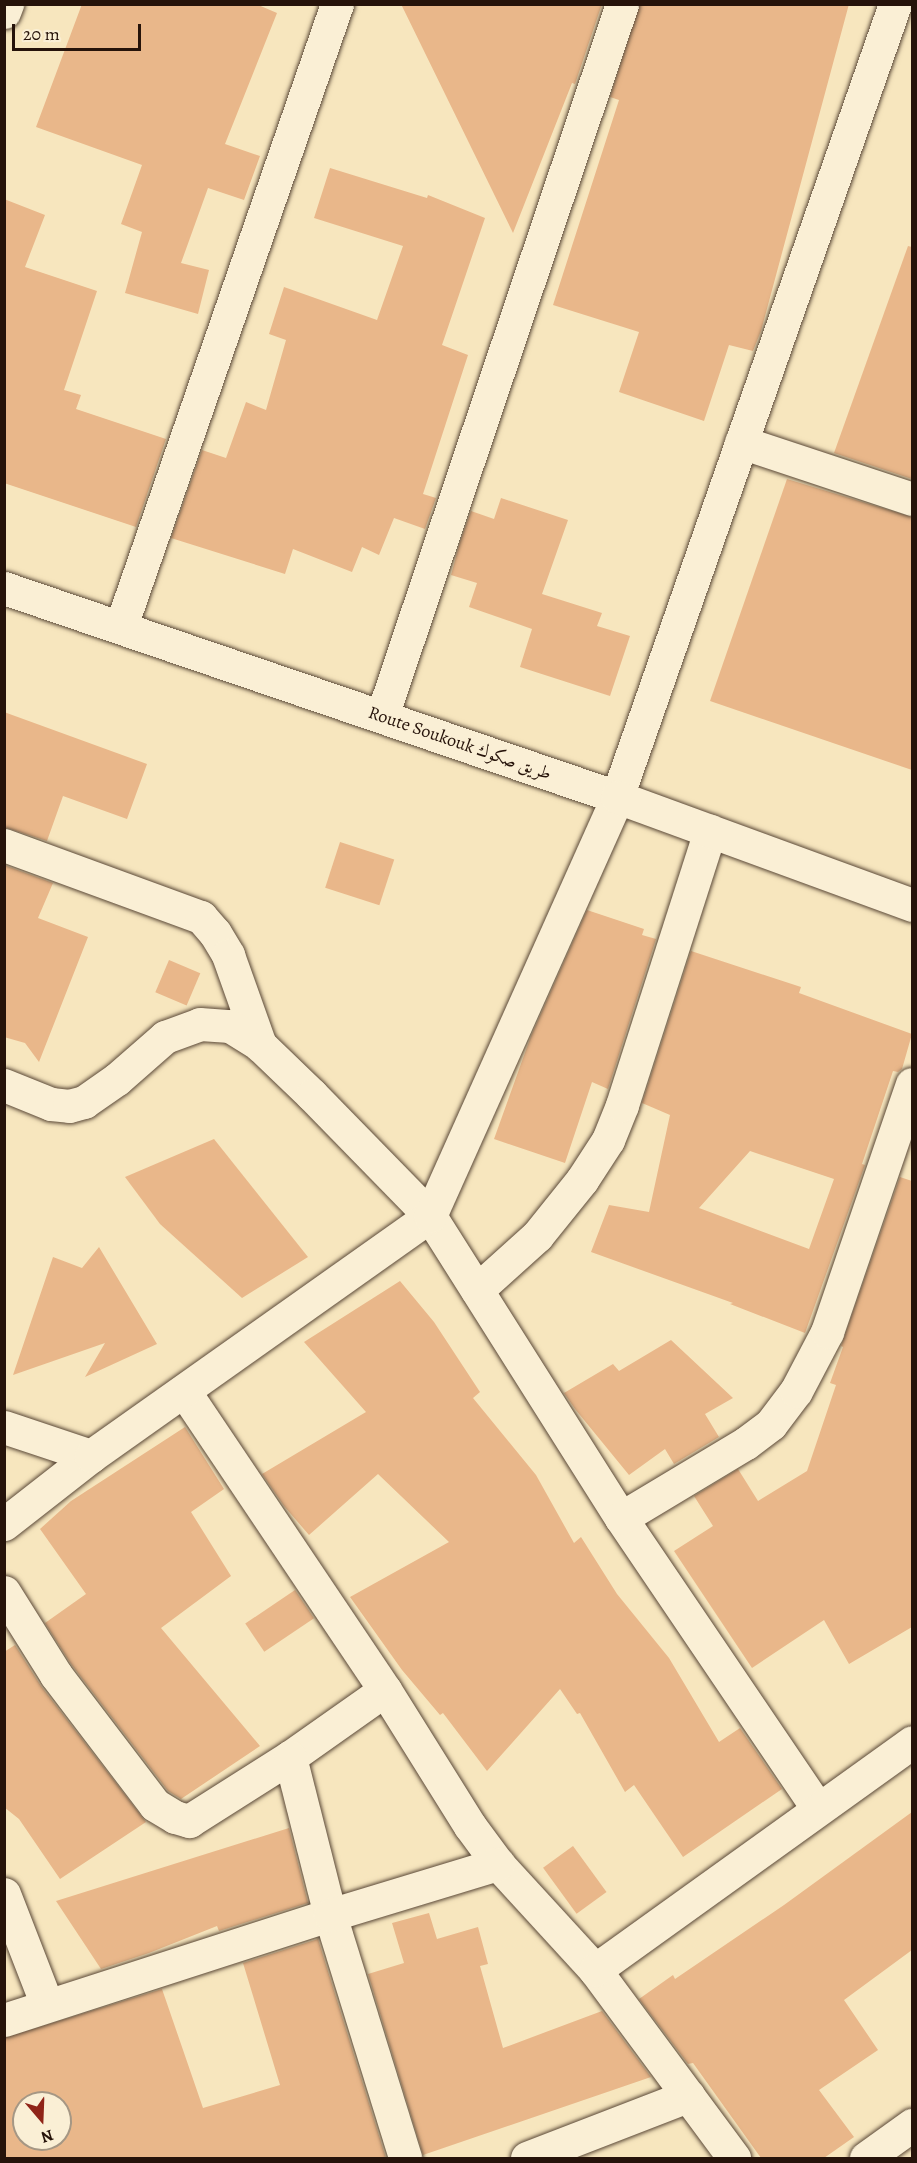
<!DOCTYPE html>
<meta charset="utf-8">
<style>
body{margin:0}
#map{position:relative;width:917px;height:2163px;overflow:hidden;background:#f7e6be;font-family:Alegreya,Amiri,serif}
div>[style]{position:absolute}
.building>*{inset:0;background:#e9b78a;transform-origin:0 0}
.roads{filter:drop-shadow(0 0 2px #5a4837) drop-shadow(0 0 2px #5a4837)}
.minor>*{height:33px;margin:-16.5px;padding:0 16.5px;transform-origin:16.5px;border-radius:16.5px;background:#faefd5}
.tertiary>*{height:33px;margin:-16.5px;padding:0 16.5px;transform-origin:16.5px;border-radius:16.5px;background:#faefd5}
span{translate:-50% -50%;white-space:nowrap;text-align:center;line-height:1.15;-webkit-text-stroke:5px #faefd5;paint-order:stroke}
.street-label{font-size:18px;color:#26130a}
.frame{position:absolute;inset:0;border:6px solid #26130a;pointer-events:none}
.north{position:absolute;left:12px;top:2091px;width:60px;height:60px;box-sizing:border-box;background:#faefd5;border:2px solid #a59784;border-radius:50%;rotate:161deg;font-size:16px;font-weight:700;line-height:24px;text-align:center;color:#26130a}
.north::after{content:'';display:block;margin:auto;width:21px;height:27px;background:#8f2418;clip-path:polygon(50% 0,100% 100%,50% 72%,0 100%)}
.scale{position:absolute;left:12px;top:24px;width:129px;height:27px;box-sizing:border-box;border:3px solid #26130a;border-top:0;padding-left:8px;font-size:18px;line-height:21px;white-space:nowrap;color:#26130a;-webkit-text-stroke:4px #faefd5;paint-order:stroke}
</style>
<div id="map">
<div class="building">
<div style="clip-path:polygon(82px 4px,256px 4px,277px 13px,225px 144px,260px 156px,244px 200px,208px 188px,181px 263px,209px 270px,198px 314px,125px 293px,142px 232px,121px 224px,142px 165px,36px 127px)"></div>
<div style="clip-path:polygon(401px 4px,602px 4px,575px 84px,572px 83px,513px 233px)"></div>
<div style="clip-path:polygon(640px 4px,849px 4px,761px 331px,753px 351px,729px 345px,704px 421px,619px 392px,639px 332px,553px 305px,619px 100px,610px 97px)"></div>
<div style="clip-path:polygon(330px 168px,427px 198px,428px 195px,485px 218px,442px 345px,468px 355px,423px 494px,436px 498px,425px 529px,394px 518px,379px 555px,362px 547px,352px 572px,293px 549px,285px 574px,171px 538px,202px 450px,226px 458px,246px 402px,266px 410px,286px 340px,269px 334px,284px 287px,377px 320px,403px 246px,314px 218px)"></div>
<div style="clip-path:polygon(4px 199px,45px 215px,25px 267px,97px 291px,64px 390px,81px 395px,76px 409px,166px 439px,136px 527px,4px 483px)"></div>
<div style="clip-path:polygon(908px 246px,912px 247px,912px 479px,834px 453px)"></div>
<div style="clip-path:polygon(787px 479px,912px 517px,912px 770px,710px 701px)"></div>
<div style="clip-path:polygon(501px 498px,568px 520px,542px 594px,602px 613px,597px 626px,630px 636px,610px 696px,520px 667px,532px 629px,469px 607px,477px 583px,451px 575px,460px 542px,471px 511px,494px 519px)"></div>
<div style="clip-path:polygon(4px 712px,147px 764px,127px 819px,63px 796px,47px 841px,4px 827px)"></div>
<div style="left:340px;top:842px;width:57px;height:48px;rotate:18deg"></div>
<div style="clip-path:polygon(4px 865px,53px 883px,38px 918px,88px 937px,39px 1062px,25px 1043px,4px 1037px)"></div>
<div style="clip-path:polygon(587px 910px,644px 929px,642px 935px,656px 939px,608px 1089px,592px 1082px,565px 1163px,494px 1139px,531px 1036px)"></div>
<div style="clip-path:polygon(evenodd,691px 951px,801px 987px,799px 993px,912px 1034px,902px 1069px,898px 1072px,893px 1071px,862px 1164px,865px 1165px,805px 1333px,730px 1304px,733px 1303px,591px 1252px,609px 1205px,649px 1212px,670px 1115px,642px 1103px,691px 951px,750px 1151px,834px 1179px,809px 1249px,699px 1208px,750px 1151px)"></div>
<div style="left:169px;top:960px;width:34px;height:35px;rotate:23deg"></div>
<div style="clip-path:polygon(214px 1139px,308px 1257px,242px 1298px,160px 1224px,125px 1177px)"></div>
<div style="clip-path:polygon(900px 1177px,912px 1181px,912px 1627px,849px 1664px,824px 1620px,752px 1668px,674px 1551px,713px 1526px,694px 1496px,738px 1469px,758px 1501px,807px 1471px,836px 1385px,830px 1383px,843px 1347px,841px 1346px)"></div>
<div style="clip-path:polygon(99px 1247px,157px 1344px,85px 1377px,105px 1343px,13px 1375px,53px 1257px,82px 1268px)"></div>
<div style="clip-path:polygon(400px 1281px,434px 1322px,480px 1392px,473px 1398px,536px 1475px,574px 1543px,581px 1537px,617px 1594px,669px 1658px,719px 1742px,740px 1728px,782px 1789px,683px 1857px,634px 1785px,625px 1792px,580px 1713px,577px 1714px,560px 1689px,487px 1771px,443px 1713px,440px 1715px,402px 1670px,350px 1597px,449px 1542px,378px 1474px,309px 1535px,284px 1506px,262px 1474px,366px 1412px,304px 1342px)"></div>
<div style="clip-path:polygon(671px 1340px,733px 1398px,705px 1414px,719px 1437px,674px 1464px,665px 1449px,629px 1475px,575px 1409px,564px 1393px,613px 1364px,619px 1371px)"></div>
<div style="clip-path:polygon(185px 1427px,224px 1489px,191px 1512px,231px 1576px,161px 1628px,260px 1746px,181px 1799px,168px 1791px,71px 1664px,45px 1623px,86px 1594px,40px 1529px,71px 1501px)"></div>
<div style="left:295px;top:1590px;width:34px;height:60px;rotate:56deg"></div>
<div style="clip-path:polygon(15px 1645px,41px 1686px,146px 1822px,60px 1879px,19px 1819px,4px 1807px,4px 1652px)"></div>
<div style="clip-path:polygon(912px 1812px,912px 1950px,844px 2000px,878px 2050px,819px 2090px,854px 2137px,824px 2158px,761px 2158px,693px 2063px,688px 2064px,639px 1999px,673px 1975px,675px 1979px,784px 1905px)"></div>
<div style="clip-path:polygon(289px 1828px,308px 1903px,219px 1931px,217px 1926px,149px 1953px,101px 1969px,56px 1901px)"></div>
<div style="left:573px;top:1846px;width:57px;height:37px;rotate:54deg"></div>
<div style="clip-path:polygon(429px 1913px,437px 1939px,478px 1927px,488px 1964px,480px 1966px,503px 2048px,602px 2011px,651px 2077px,423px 2155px,368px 1974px,404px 1963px,392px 1923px)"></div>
<div style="clip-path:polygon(evenodd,318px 1939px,386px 2158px,4px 2158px,4px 2038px,162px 1989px,203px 2108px,280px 2085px,243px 1963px,318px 1939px,24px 2103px,60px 2103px,60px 2139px,24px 2139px,24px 2103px)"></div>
</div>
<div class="roads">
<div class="minor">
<div style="left:4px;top:12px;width:9px;rotate:-69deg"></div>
<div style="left:741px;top:442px;width:180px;rotate:18.4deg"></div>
<div style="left:121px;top:626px;width:658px;rotate:-70.85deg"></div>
<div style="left:382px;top:716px;width:751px;rotate:-71.37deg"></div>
<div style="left:4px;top:845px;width:210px;rotate:20.1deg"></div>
<div style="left:201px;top:917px;width:21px;rotate:49deg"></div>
<div style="left:215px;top:933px;width:26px;rotate:59deg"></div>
<div style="left:228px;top:955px;width:96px;rotate:70.4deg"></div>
<div style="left:4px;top:1085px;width:51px;rotate:22deg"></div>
<div style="left:51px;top:1104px;width:18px;rotate:6deg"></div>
<div style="left:69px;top:1106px;width:16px;rotate:-15deg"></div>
<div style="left:84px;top:1102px;width:40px;rotate:-34.9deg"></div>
<div style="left:117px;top:1079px;width:64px;rotate:-41.2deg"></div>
<div style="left:165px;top:1037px;width:37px;rotate:-20deg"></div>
<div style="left:200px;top:1024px;width:30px;rotate:4deg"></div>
<div style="left:230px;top:1026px;width:36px;rotate:32deg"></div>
<div style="left:260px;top:1045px;width:72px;rotate:43.9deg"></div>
<div style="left:312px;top:1095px;width:169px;rotate:45.7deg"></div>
<div style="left:430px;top:1216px;width:357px;rotate:57.7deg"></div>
<div style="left:621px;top:1518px;width:350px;rotate:55.9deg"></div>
<div style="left:477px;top:1290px;width:81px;rotate:-42deg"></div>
<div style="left:537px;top:1236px;width:72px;rotate:-51.2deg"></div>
<div style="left:582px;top:1180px;width:48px;rotate:-57deg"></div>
<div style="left:608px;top:1140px;width:38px;rotate:-68deg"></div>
<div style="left:622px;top:1105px;width:288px;rotate:-72.2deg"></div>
<div style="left:184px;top:1391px;width:360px;rotate:56.1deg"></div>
<div style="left:385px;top:1690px;width:160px;rotate:58deg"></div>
<div style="left:470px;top:1826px;width:47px;rotate:53.6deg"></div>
<div style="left:498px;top:1864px;width:144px;rotate:47.5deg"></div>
<div style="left:595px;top:1970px;width:234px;rotate:53.5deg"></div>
<div style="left:4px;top:1427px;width:92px;rotate:18.4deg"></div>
<div style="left:621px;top:1518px;width:146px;rotate:-31deg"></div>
<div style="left:746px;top:1443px;width:31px;rotate:-37deg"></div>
<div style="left:771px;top:1424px;width:41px;rotate:-52.9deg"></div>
<div style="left:796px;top:1391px;width:67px;rotate:-62.3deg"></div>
<div style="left:827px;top:1332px;width:262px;rotate:-71.1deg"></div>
<div style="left:4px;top:1524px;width:110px;rotate:-38deg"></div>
<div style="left:91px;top:1456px;width:415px;rotate:-35.3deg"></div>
<div style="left:430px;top:1216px;width:459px;rotate:-65.9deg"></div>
<div style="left:617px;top:797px;width:840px;rotate:-70.68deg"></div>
<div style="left:4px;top:1592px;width:98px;rotate:57.9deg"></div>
<div style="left:56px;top:1675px;width:163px;rotate:52.7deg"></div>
<div style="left:155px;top:1805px;width:23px;rotate:31deg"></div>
<div style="left:175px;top:1817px;width:15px;rotate:16deg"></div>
<div style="left:189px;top:1821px;width:120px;rotate:-32.4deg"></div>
<div style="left:290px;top:1757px;width:116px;rotate:-35.2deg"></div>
<div style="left:290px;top:1757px;width:163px;rotate:75.8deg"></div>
<div style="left:330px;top:1915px;width:254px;rotate:72.8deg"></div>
<div style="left:4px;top:1894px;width:119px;rotate:68.8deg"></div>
<div style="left:595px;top:1970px;width:390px;rotate:-35.7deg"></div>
<div style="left:4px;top:2020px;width:342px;rotate:-17.9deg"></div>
<div style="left:330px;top:1915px;width:176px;rotate:-16.9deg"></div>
<div style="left:527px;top:2158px;width:173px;rotate:-21.1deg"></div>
<div style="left:866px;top:2158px;width:57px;rotate:-35.7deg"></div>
</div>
<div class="tertiary">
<div style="left:4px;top:588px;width:648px;rotate:18.83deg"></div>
<div style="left:617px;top:797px;width:314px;rotate:20.1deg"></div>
</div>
</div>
<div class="street-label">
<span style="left:460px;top:743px;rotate:19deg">Route Soukouk طريق صكوك</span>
</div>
<div class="frame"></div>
<div class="north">N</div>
<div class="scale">20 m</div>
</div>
